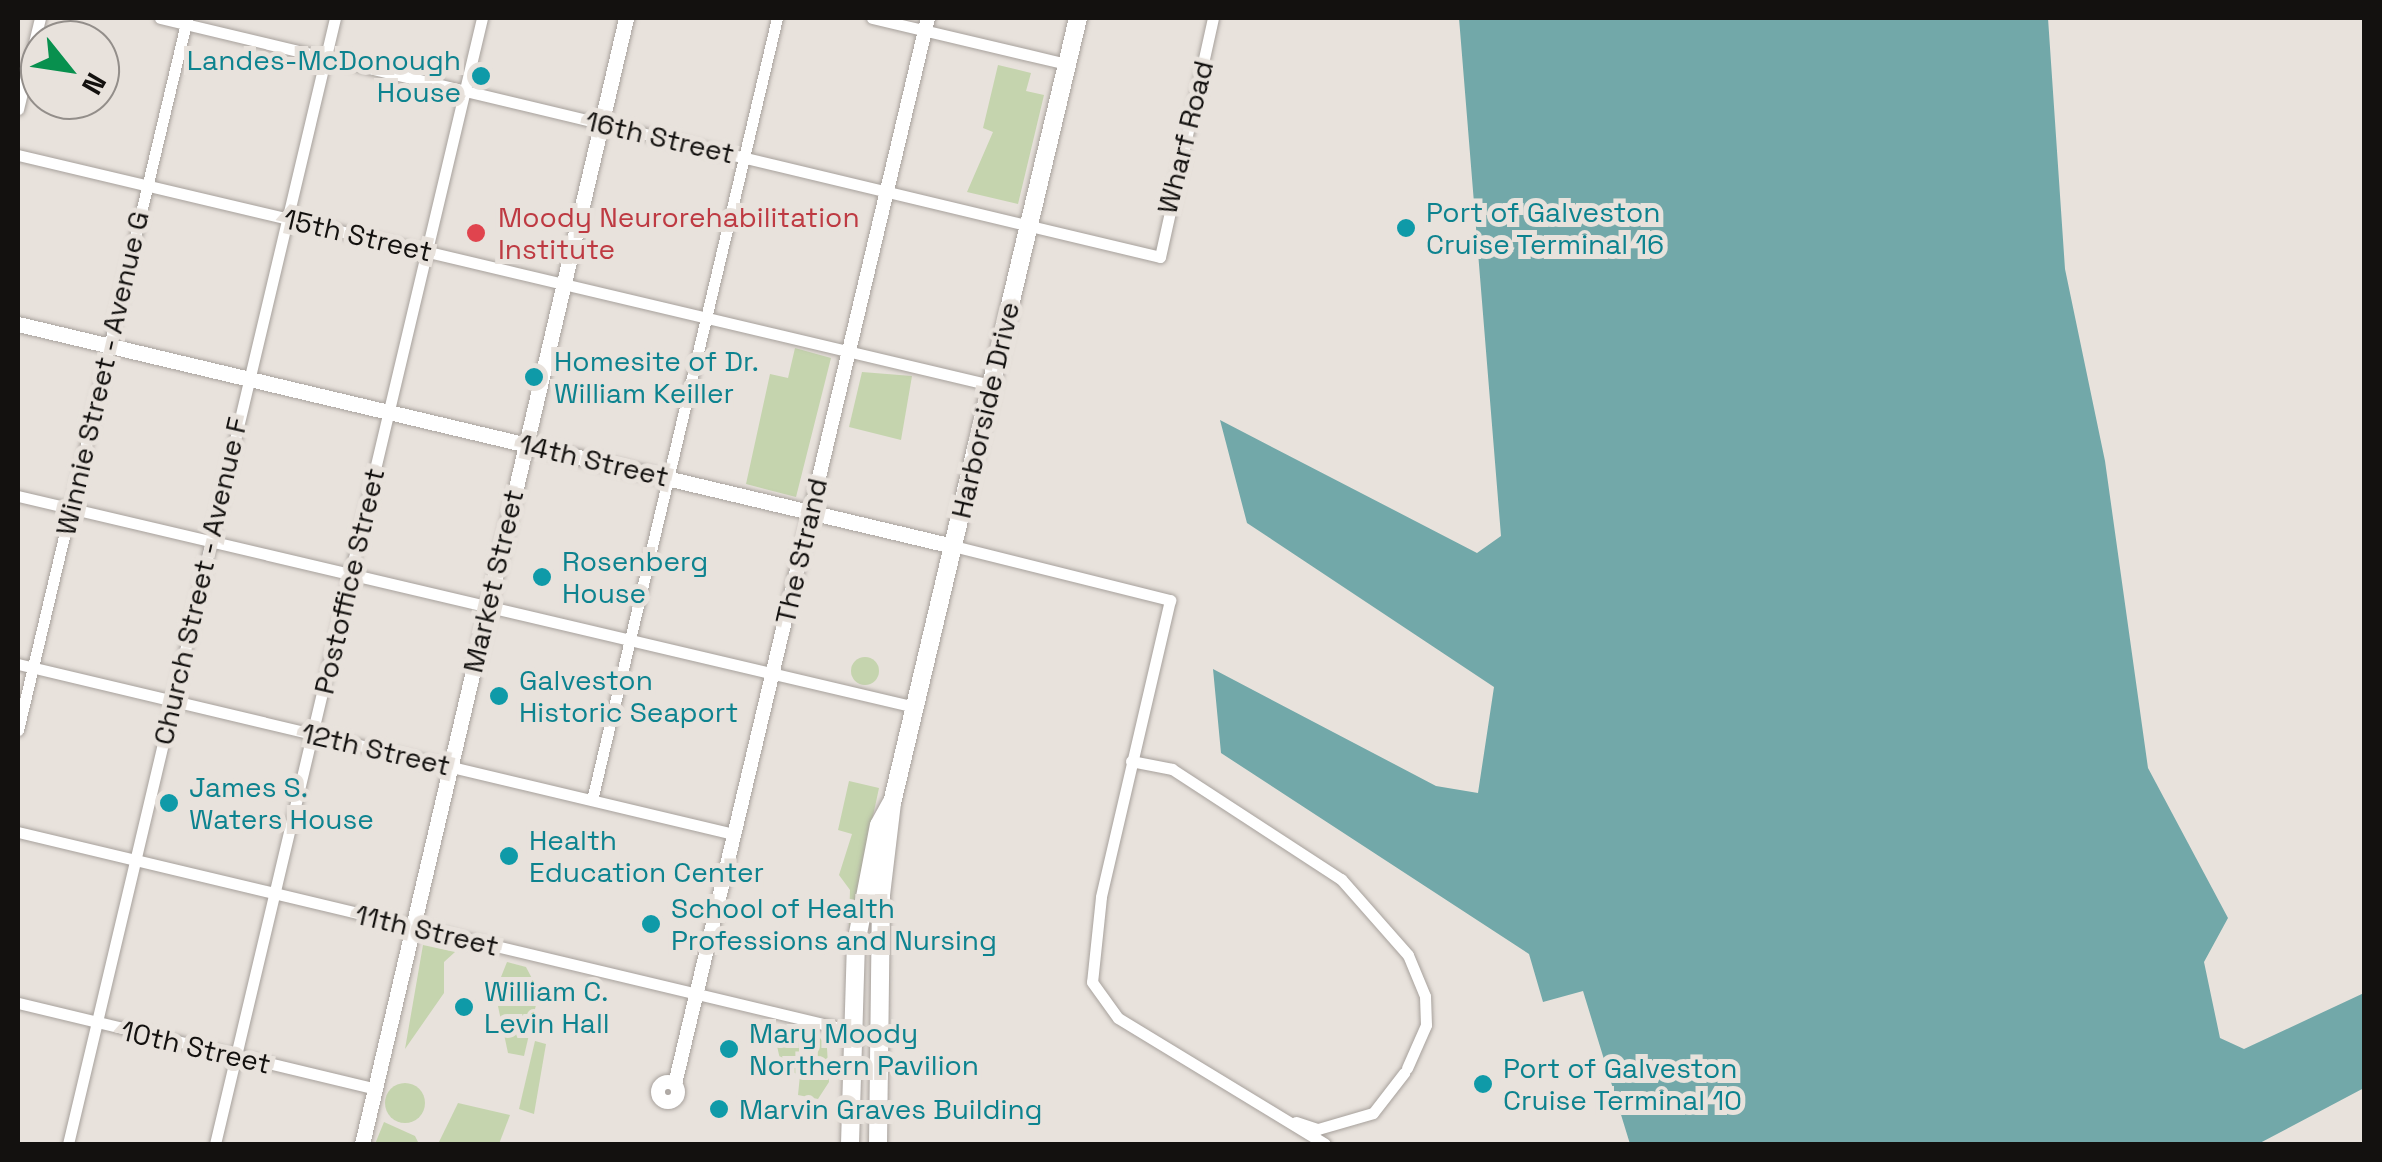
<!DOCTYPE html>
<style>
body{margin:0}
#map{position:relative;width:2382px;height:1162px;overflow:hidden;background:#e8e2dc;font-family:"Space Grotesk",sans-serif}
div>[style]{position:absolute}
.green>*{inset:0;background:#c5d4ae}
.round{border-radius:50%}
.water>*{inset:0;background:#72a8a9}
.roads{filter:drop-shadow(0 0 2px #a7a19c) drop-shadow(0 0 2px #a7a19c)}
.minor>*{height:11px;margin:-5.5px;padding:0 5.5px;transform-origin:5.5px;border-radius:5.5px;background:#fff}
.tertiary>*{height:14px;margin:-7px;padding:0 7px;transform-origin:7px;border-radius:7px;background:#fff}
.tertiary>.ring{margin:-7px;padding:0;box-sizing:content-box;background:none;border:14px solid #fff;border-radius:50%}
.secondary>*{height:15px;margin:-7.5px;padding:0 7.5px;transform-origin:7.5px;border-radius:7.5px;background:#fff}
.primary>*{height:18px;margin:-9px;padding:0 9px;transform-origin:9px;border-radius:9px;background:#fff}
.dots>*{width:28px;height:28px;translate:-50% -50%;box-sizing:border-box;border:5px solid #e8e2dc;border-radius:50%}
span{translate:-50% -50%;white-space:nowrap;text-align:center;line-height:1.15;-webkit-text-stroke:10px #e8e2dc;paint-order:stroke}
.culture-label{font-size:28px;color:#0d838f}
.right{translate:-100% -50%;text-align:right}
.left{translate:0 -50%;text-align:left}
.street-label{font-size:28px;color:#13110f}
.health-label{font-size:28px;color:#be3a42}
.frame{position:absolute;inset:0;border:20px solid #13110f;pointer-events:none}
.north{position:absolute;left:20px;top:20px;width:100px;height:100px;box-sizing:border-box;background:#e8e2dc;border:2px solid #938e8a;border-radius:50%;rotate:120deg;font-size:28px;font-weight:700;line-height:40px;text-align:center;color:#13110f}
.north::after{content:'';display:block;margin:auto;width:35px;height:45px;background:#08904e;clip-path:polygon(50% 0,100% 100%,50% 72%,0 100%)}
</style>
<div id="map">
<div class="green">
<div style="clip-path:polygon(998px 65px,1031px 73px,1026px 91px,1044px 95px,1018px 204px,967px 192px,993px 132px,983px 128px)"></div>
<div style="clip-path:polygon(795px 348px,831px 358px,796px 497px,746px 484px,770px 374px,788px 378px)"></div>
<div style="clip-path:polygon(862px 372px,912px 376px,901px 440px,849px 427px)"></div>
<div class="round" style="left:851px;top:657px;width:28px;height:28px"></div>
<div style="clip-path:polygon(849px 781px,879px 788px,849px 928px,850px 890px,839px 875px,852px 834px,838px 830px)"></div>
<div style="clip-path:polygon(423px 945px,455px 952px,444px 962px,444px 993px,405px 1049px)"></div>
<div style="clip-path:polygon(507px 962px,526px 967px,539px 992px,524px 1056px,508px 1053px,495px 992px)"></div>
<div style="clip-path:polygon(772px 1024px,818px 1035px,827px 1048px,829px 1082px,818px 1099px,798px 1095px,800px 1075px,782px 1068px)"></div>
<div style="clip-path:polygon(535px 1041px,546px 1044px,534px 1114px,519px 1109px)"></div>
<div class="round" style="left:385px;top:1083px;width:40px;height:40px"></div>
<div style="clip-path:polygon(458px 1103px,510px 1115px,499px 1144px,438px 1144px)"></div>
<div style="clip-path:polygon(384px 1122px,415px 1136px,419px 1144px,375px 1144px)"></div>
</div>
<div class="water">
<div style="clip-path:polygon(1459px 18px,2048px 18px,2065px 269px,2105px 461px,2148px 768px,2228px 918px,2204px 962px,2220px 1038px,2244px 1049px,2364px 993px,2364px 1088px,2258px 1144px,1630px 1144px,1583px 991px,1543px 1002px,1529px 954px,1221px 753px,1213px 669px,1436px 786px,1478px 793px,1494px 687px,1247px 523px,1220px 420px,1477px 553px,1501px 536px)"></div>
</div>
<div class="roads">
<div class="minor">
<div style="left:160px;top:18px;width:1028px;rotate:13.44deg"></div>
<div style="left:1160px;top:257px;width:245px;rotate:-77.5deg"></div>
<div style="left:872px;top:18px;width:200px;rotate:13.3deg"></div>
<div style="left:18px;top:109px;width:94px;rotate:-76.4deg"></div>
<div style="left:18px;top:155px;width:1000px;rotate:13.3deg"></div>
<div style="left:18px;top:496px;width:921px;rotate:13.24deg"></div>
<div style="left:953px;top:546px;width:224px;rotate:14deg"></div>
<div style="left:1170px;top:600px;width:305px;rotate:103.1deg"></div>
<div style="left:1101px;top:897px;width:85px;rotate:96deg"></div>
<div style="left:1092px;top:982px;width:44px;rotate:54.2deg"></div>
<div style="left:1118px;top:1018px;width:242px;rotate:31.3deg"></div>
<div style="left:18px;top:664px;width:736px;rotate:13.36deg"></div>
<div style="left:18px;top:730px;width:731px;rotate:-76.63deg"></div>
<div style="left:1131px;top:761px;width:42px;rotate:11deg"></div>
<div style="left:1172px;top:769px;width:202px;rotate:33.1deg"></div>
<div style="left:1341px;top:879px;width:101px;rotate:48.6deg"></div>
<div style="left:1408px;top:955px;width:44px;rotate:67.5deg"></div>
<div style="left:1425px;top:996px;width:29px;rotate:88deg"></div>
<div style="left:1426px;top:1025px;width:47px;rotate:113.8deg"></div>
<div style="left:592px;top:800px;width:804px;rotate:-76.69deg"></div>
<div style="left:18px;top:832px;width:841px;rotate:13.41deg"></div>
<div style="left:18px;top:1003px;width:367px;rotate:13.5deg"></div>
<div style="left:1296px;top:1122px;width:23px;rotate:18deg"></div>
<div style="left:1318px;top:1129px;width:57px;rotate:-16.2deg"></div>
<div style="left:1373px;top:1113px;width:51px;rotate:-52.2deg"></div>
<div style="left:68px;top:1144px;width:1157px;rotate:-76.66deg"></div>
<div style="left:215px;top:1144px;width:1157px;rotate:-76.66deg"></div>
</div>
<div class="tertiary">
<div class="ring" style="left:658px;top:1082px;width:6px;height:6px"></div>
<div style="left:675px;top:1084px;width:1096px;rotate:-76.65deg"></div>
</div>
<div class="secondary">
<div style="left:18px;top:324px;width:961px;rotate:13.36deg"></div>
<div style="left:362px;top:1144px;width:1157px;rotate:-76.8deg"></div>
</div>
<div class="primary">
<div style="left:850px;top:1144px;width:200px;rotate:-88.3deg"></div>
<div style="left:856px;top:944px;width:121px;rotate:-79.1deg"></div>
<div style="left:879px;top:825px;width:25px;rotate:-61deg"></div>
<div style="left:878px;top:1144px;width:249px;rotate:-89.3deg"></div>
<div style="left:881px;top:895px;width:93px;rotate:-83.2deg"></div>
<div style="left:892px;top:803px;width:807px;rotate:-76.67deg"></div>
</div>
</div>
<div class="dots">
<div style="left:481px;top:76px;background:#0f9aa8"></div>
<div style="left:1406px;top:228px;background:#0f9aa8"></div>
<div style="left:476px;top:233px;background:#e0444e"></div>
<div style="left:534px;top:377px;background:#0f9aa8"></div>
<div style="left:542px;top:577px;background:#0f9aa8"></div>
<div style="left:499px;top:696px;background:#0f9aa8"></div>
<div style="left:169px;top:803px;background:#0f9aa8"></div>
<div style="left:509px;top:856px;background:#0f9aa8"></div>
<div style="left:651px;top:924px;background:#0f9aa8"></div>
<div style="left:464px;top:1007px;background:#0f9aa8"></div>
<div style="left:729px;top:1049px;background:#0f9aa8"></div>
<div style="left:1483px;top:1084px;background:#0f9aa8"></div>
<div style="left:719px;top:1109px;background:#0f9aa8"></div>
</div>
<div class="culture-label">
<span class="right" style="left:461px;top:76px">Landes-McDonough<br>House</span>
<span class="left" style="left:1426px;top:228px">Port of Galveston<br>Cruise Terminal 16</span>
<span class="left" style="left:554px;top:377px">Homesite of Dr.<br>William Keiller</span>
<span class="left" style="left:562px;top:577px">Rosenberg<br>House</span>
<span class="left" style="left:519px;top:696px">Galveston<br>Historic Seaport</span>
<span class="left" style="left:189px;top:803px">James S.<br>Waters House</span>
<span class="left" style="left:529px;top:856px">Health<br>Education Center</span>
<span class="left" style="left:671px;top:924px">School of Health<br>Professions and Nursing</span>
<span class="left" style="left:484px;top:1007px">William C.<br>Levin Hall</span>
<span class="left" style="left:749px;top:1049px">Mary Moody<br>Northern Pavilion</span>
<span class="left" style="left:1503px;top:1084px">Port of Galveston<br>Cruise Terminal 10</span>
<span class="left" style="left:739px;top:1109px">Marvin Graves Building</span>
</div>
<div class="street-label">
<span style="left:660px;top:137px;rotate:13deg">16th Street</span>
<span style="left:1185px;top:137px;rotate:-76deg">Wharf Road</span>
<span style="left:358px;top:235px;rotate:13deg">15th Street</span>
<span style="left:102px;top:373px;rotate:-77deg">Winnie Street - Avenue G</span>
<span style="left:985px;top:410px;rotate:-77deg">Harborside Drive</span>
<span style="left:594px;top:460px;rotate:13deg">14th Street</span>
<span style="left:801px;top:551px;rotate:-77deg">The Strand</span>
<span style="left:200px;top:581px;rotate:-77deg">Church Street - Avenue F</span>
<span style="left:349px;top:581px;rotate:-77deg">Postoffice Street</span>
<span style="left:493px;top:581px;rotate:-77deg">Market Street</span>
<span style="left:376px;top:749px;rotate:13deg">12th Street</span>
<span style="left:427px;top:930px;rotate:13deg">11th Street</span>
<span style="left:196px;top:1047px;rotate:13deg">10th Street</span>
</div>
<div class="health-label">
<span class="left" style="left:498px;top:233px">Moody Neurorehabilitation<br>Institute</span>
</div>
<div class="frame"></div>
<div class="north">N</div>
</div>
